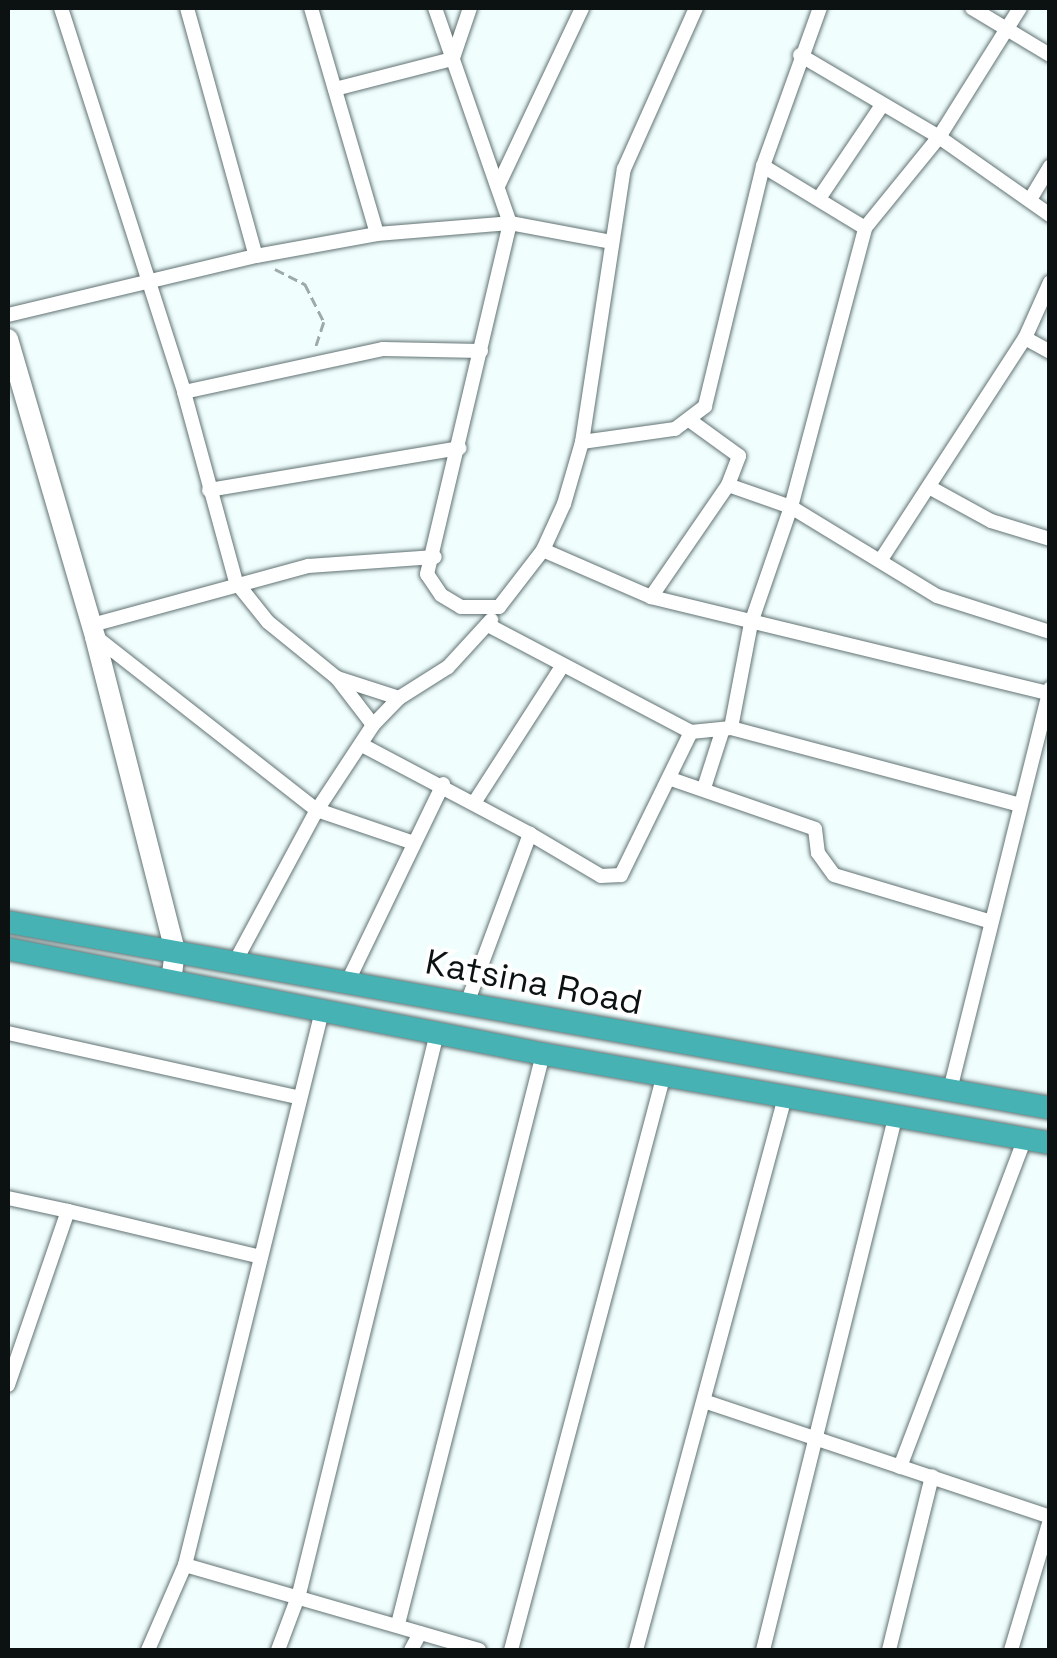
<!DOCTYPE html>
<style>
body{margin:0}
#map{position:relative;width:1057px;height:1658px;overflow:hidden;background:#f0fefe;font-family:"Space Grotesk",sans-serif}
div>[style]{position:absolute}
.path>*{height:2.5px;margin-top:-1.25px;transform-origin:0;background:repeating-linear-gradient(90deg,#9ea9a9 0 10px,transparent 0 15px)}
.roads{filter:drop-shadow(0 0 2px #627272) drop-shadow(0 0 2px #627272)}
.minor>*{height:14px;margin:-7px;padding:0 7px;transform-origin:7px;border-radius:7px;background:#fff}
.secondary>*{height:20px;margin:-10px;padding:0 10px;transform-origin:10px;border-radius:10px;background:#fff}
.trunk>*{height:22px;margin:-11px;padding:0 11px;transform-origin:11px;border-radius:11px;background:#46b2b4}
span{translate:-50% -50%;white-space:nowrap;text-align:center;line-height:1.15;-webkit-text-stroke:8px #fff;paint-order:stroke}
.street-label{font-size:35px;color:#0c1212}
.frame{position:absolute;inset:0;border:10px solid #0c1212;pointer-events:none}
</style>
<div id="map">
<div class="path">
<div style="left:275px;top:269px;width:34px;rotate:27deg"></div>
<div style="left:305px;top:284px;width:42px;rotate:63.4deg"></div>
<div style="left:324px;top:322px;width:26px;rotate:108deg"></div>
</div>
<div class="roads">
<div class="minor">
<div style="left:61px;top:8px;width:403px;rotate:72.2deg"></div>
<div style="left:184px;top:392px;width:197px;rotate:74.7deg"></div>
<div style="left:236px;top:582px;width:51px;rotate:51.3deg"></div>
<div style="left:268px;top:622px;width:89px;rotate:39.1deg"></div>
<div style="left:337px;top:678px;width:59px;rotate:52.5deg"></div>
<div style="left:187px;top:8px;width:257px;rotate:74.5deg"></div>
<div style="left:311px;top:8px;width:235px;rotate:73.7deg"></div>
<div style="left:435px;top:8px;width:228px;rotate:70.8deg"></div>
<div style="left:510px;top:223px;width:104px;rotate:10.6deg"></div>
<div style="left:972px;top:8px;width:91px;rotate:31.1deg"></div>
<div style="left:800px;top:55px;width:161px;rotate:30.5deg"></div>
<div style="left:939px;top:137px;width:136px;rotate:35.1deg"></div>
<div style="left:453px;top:58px;width:53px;rotate:-71.2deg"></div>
<div style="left:335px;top:89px;width:121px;rotate:-14.4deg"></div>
<div style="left:763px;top:166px;width:119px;rotate:31.3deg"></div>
<div style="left:498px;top:186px;width:197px;rotate:-64.7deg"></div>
<div style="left:820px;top:197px;width:111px;rotate:-56deg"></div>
<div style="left:1031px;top:198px;width:37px;rotate:-59deg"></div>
<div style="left:8px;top:315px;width:255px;rotate:-13.4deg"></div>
<div style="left:256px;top:256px;width:123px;rotate:-10.3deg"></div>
<div style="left:377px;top:234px;width:133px;rotate:-4.7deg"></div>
<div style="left:510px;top:223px;width:361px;rotate:103.3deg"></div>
<div style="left:427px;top:574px;width:25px;rotate:56deg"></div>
<div style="left:441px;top:595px;width:23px;rotate:31deg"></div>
<div style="left:461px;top:607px;width:38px"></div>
<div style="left:499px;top:607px;width:72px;rotate:-52.3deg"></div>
<div style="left:543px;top:550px;width:51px;rotate:-65.5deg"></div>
<div style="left:564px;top:504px;width:65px;rotate:-73.8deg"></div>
<div style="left:582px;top:442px;width:276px;rotate:-81.3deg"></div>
<div style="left:624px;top:169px;width:176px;rotate:-65.9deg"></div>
<div style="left:1025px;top:338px;width:29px;rotate:29deg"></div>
<div style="left:184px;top:392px;width:204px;rotate:-12.2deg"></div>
<div style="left:383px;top:349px;width:98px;rotate:1.2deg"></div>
<div style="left:582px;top:442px;width:94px;rotate:-8deg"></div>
<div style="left:675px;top:429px;width:38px;rotate:-37deg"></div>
<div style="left:705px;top:406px;width:247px;rotate:-76.4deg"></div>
<div style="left:763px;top:166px;width:168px;rotate:-70.2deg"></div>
<div style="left:728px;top:485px;width:67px;rotate:19.2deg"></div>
<div style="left:791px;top:507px;width:171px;rotate:31.4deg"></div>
<div style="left:937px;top:596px;width:119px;rotate:17.7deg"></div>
<div style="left:929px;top:487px;width:71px;rotate:28.7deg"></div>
<div style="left:991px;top:521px;width:62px;rotate:17deg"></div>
<div style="left:209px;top:490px;width:254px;rotate:-9.5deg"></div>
<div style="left:543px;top:550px;width:118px;rotate:23.5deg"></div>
<div style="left:651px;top:597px;width:408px;rotate:13.6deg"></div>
<div style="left:882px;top:558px;width:262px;rotate:-57deg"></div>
<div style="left:1025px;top:338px;width:61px;rotate:-65.9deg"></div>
<div style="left:651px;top:597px;width:136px;rotate:-55.5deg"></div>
<div style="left:728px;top:485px;width:31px;rotate:-69deg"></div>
<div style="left:739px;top:456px;width:58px;rotate:-144.1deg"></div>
<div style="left:92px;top:625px;width:224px;rotate:-15.3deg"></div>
<div style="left:308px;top:566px;width:127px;rotate:-4.1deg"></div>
<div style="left:488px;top:625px;width:229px;rotate:27.8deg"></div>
<div style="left:691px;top:732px;width:40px;rotate:-5.7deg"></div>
<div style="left:731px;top:728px;width:299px;rotate:14.9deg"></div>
<div style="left:96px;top:637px;width:281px;rotate:38.1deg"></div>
<div style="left:317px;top:810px;width:102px;rotate:18.8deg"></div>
<div style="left:337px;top:678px;width:65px;rotate:17.9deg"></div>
<div style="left:731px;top:728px;width:107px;rotate:-79.2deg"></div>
<div style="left:751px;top:623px;width:123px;rotate:-71deg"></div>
<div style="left:791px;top:507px;width:289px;rotate:-75.1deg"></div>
<div style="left:865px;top:228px;width:117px;rotate:-50.9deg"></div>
<div style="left:939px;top:137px;width:152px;rotate:-57.9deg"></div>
<div style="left:362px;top:745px;width:190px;rotate:27.9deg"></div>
<div style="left:671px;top:779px;width:152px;rotate:19.1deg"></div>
<div style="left:815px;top:829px;width:24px;rotate:83deg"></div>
<div style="left:818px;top:853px;width:27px;rotate:54deg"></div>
<div style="left:834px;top:875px;width:161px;rotate:16.6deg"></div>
<div style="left:704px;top:788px;width:59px;rotate:-72.2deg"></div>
<div style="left:474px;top:803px;width:164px;rotate:-57.2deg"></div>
<div style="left:235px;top:962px;width:173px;rotate:-61.7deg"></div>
<div style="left:317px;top:810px;width:102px;rotate:-56.6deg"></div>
<div style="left:373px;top:725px;width:37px;rotate:-46deg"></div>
<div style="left:399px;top:698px;width:58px;rotate:-32.3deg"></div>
<div style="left:448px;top:667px;width:64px;rotate:-47.5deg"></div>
<div style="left:347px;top:983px;width:221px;rotate:-64.2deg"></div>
<div style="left:466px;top:1006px;width:184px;rotate:-69.6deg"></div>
<div style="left:530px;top:834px;width:82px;rotate:30.6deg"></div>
<div style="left:601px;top:876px;width:20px;rotate:-3deg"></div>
<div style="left:621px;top:875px;width:159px;rotate:-63.9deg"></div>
<div style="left:8px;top:1033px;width:299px;rotate:12.5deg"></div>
<div style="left:950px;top:1090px;width:414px;rotate:-76deg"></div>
<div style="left:8px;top:1198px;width:61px;rotate:12.2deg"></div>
<div style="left:8px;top:1385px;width:184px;rotate:-71deg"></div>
<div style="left:68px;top:1211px;width:198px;rotate:13.4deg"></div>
<div style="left:707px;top:1402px;width:362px;rotate:18.5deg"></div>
<div style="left:900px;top:1467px;width:352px;rotate:-69.2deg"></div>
<div style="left:185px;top:1565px;width:306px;rotate:16.1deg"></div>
<div style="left:398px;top:1624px;width:588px;rotate:-75.73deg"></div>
<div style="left:148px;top:1650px;width:93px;rotate:-66.5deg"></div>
<div style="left:185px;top:1565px;width:571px;rotate:-76.11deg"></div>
<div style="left:278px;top:1650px;width:60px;rotate:-69.4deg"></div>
<div style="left:299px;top:1594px;width:578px;rotate:-76.18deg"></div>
<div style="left:411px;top:1650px;width:19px;rotate:-62deg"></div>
<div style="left:511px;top:1650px;width:596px;rotate:-75.12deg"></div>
<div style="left:636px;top:1650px;width:573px;rotate:-74.92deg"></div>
<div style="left:763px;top:1650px;width:552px;rotate:-76.06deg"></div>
<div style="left:889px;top:1650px;width:179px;rotate:-76.1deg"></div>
<div style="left:1011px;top:1650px;width:136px;rotate:-73.3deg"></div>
</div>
<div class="secondary">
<div style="left:8px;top:339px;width:310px;rotate:73.7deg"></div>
<div style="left:95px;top:637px;width:323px;rotate:75.7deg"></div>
<div style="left:175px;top:950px;width:31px;rotate:97deg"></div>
</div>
<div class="trunk">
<div style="left:8px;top:922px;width:1058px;rotate:10.12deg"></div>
<div style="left:8px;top:949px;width:545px;rotate:11.1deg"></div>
<div style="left:543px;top:1054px;width:515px;rotate:9.96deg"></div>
</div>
</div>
<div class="street-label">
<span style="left:534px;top:982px;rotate:11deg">Katsina Road</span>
</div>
<div class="frame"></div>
</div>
